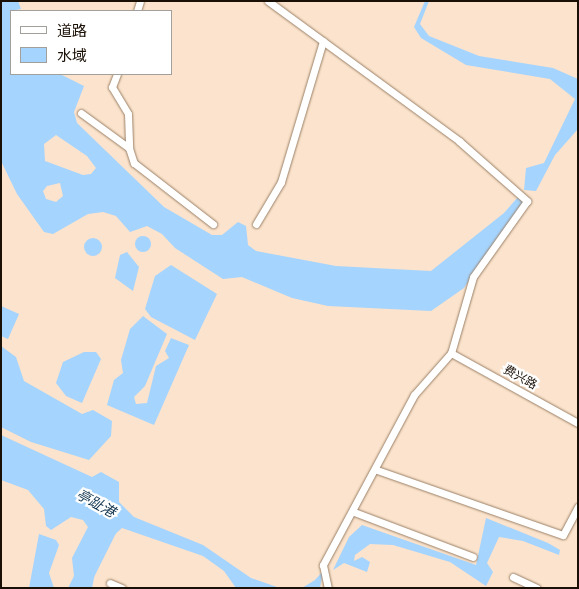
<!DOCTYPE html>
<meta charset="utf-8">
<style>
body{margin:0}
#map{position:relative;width:579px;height:589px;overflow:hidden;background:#fbe3cd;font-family:"DM Sans","Noto Sans SC",sans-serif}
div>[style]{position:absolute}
.water>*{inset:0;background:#a5d4fe}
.round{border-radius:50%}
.river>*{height:10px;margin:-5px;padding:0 5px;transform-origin:5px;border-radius:5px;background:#a5d4fe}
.roads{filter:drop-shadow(0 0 1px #9b8066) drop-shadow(0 0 1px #9b8066)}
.street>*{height:7px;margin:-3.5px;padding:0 3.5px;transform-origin:3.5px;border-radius:3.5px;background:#fff}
span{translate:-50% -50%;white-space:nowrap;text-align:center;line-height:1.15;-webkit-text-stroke:4.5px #fff;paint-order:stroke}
.street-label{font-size:12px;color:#1a1006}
.water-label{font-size:14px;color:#0e314c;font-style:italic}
.frame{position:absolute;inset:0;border:2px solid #1a1006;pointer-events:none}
.legend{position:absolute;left:10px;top:10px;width:162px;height:65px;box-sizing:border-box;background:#fff;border:1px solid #a39f9b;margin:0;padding:6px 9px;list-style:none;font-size:15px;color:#1a1006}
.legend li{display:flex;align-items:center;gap:10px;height:25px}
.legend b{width:25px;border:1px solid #a39f9b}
</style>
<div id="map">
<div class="water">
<div style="clip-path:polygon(evenodd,1px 1px,18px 1px,21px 9px,11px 11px,11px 74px,60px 74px,84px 86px,74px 112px,77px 123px,164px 207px,212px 235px,222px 235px,238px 222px,246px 226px,248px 245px,256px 251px,336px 266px,431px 271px,504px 213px,518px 197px,524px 201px,464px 288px,431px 311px,328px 306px,292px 298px,242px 277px,223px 279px,175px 248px,162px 234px,147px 226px,130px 232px,116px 216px,103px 212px,88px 214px,53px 234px,44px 232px,17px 194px,1px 161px,1px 1px,56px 135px,87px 156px,96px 168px,91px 174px,83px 175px,45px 161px,44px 144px,56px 135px,1px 1px,60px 183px,63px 196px,56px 202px,46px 199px,43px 191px,47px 186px,60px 183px)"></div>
<div style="clip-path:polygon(425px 1px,429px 1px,420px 24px,429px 36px,479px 56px,553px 68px,578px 79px,578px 129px,555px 155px,536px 191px,524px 190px,526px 168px,544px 163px,575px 99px,550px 79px,466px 65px,421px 38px,414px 27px)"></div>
<div class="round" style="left:135px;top:236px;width:16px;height:16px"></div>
<div class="round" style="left:84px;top:238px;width:18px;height:18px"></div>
<div style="clip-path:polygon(127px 252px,139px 267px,133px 291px,115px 278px,120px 255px)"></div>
<div style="clip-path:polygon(171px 265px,217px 294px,195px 340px,151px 317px,145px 309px,155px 276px)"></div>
<div style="clip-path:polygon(1px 306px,19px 314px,8px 339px,1px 336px)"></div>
<div style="clip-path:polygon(143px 316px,167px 334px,145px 386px,134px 397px,136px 404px,147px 403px,156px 366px,169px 358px,165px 351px,171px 338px,189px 345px,154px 425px,107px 405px,114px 380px,123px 373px,121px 360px,130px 329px)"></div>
<div style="clip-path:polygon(1px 346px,16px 357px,24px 381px,82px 414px,93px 410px,112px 421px,111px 436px,89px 460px,31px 442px,1px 427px)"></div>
<div style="clip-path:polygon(84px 352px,96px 352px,101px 359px,82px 403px,66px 396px,56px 383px,63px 362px)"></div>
<div style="clip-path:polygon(1px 435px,92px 477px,101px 472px,119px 482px,119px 502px,134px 517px,203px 545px,251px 578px,280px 588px,236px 588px,224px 571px,203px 556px,122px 528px,100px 548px,92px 588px,68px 588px,74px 576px,72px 558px,88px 527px,83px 520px,71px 517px,51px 530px,46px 526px,44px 509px,28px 490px,1px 480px)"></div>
<div style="clip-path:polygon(486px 518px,548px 543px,560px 550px,559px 555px,523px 541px,499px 537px,487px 563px,493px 572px,486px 586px,450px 562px,393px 545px,370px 544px,355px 555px,354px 561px,362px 557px,370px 562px,367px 572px,344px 563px,333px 570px,349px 537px,362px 525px,476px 565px)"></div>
<div style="clip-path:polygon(39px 534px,56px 540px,59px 545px,49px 573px,54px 588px,29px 588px)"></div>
<div style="clip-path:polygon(323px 571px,320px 588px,302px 588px,315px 580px)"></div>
</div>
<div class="river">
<div style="left:83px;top:588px;width:72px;rotate:-63.4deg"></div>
</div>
<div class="roads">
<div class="street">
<div style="left:268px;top:1px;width:237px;rotate:36.2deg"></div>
<div style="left:459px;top:141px;width:91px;rotate:41.4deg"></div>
<div style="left:527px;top:201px;width:93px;rotate:125.4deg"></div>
<div style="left:473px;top:277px;width:79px;rotate:106.1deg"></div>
<div style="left:451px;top:353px;width:56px;rotate:131.4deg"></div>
<div style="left:414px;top:395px;width:193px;rotate:118.2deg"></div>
<div style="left:323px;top:565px;width:24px;rotate:78deg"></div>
<div style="left:137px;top:11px;width:10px;rotate:-73deg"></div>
<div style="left:117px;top:74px;width:14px;rotate:111deg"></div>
<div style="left:112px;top:87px;width:31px;rotate:59deg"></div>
<div style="left:128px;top:114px;width:34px;rotate:88deg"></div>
<div style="left:129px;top:148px;width:16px;rotate:72deg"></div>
<div style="left:134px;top:163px;width:100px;rotate:37.7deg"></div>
<div style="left:81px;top:113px;width:59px;rotate:36.1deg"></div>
<div style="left:256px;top:224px;width:49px;rotate:-59.2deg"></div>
<div style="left:281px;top:182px;width:147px;rotate:-73.4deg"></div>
<div style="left:451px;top:353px;width:145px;rotate:28.9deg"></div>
<div style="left:377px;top:470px;width:197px;rotate:19.3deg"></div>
<div style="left:563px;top:535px;width:32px;rotate:-62deg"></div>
<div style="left:354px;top:512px;width:127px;rotate:20.7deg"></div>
<div style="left:513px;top:577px;width:26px;rotate:25deg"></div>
<div style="left:110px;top:583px;width:13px;rotate:23deg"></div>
</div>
</div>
<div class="street-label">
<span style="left:520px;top:378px;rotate:29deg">费兴路</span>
</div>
<div class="water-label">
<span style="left:96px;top:503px;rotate:29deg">亭趾港</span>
</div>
<div class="frame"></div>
<ul class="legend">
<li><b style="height:6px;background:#fff"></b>道路</li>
<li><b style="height:14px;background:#a5d4fe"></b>水域</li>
</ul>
</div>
